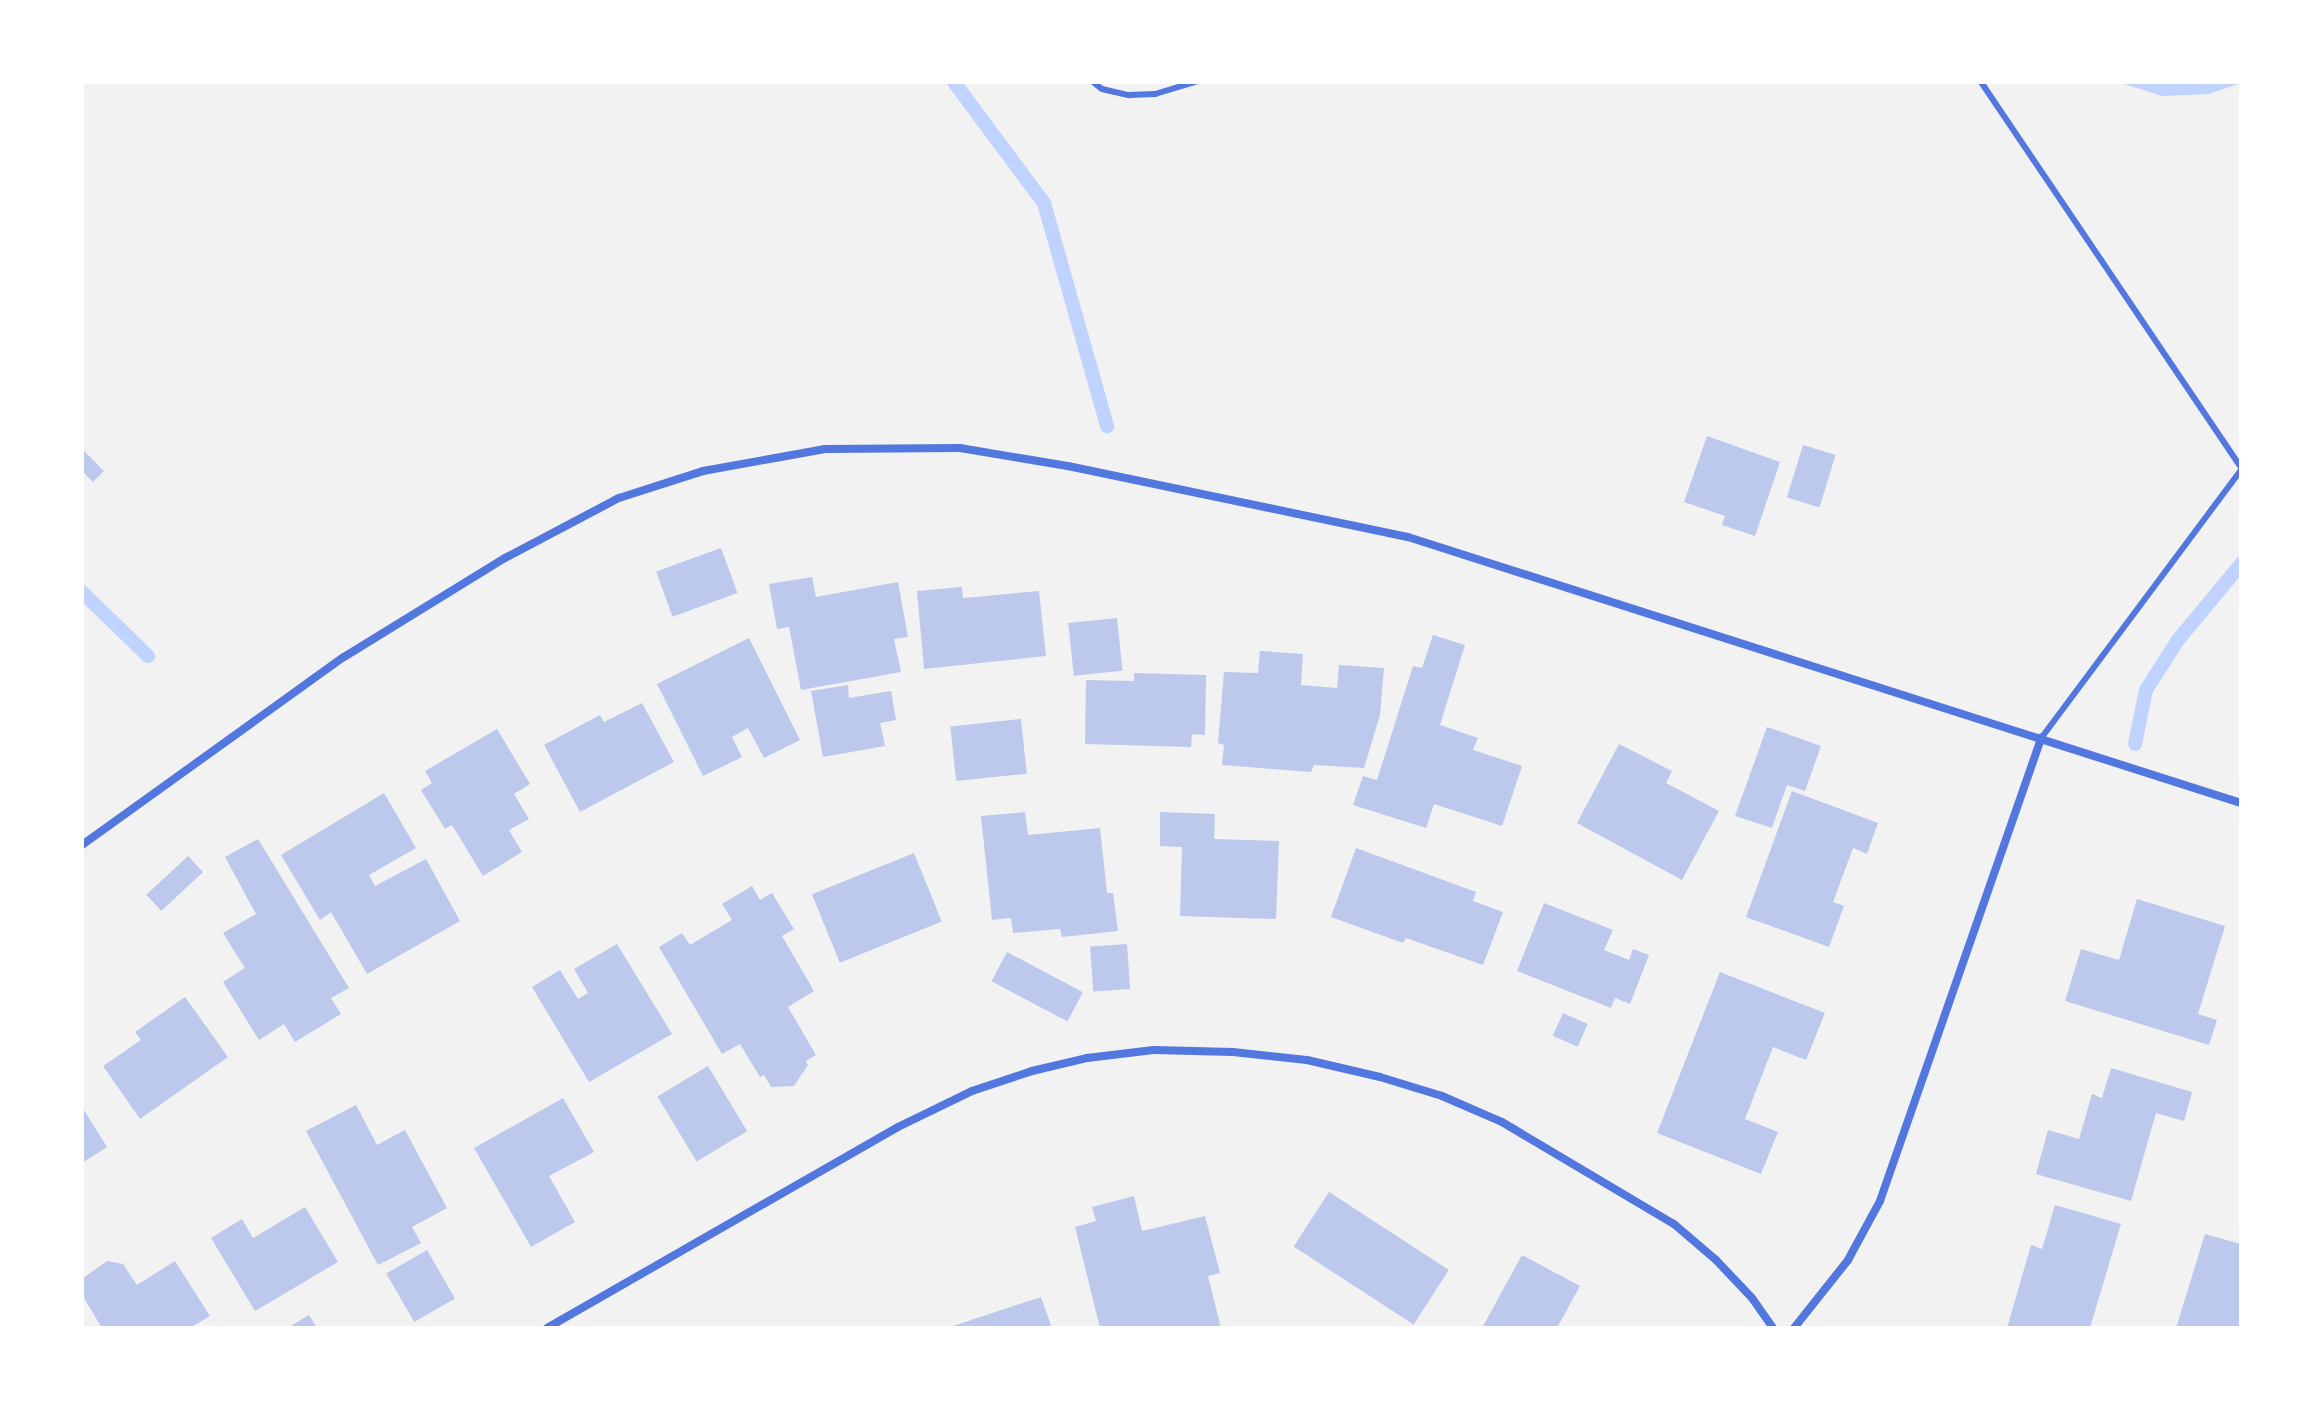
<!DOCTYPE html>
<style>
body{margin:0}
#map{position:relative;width:2323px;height:1410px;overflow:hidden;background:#f2f2f2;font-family:Barlow,sans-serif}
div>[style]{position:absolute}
.water>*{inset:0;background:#bfd3fe}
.stream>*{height:14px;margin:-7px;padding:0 7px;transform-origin:7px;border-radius:7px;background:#bfd3fe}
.building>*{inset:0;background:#bdc9ec;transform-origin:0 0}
.service>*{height:6px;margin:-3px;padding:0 3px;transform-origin:3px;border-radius:3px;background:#5277de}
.minor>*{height:8px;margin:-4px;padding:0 4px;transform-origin:4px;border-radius:4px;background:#5277de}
span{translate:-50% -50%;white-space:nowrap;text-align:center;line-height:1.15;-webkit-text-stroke:7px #fff;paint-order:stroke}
.frame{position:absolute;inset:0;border:84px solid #fff;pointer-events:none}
</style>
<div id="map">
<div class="water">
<div style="clip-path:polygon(2118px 82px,2241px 82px,2241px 83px,2209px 94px,2162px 96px)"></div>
</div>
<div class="stream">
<div style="left:954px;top:82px;width:151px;rotate:53.4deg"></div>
<div style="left:1044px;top:203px;width:232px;rotate:74.2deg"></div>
<div style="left:82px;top:592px;width:92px;rotate:44.1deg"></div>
<div style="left:2135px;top:744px;width:55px;rotate:-78.5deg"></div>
<div style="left:2146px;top:690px;width:59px;rotate:-57.4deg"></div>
<div style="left:2178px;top:640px;width:99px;rotate:-50.3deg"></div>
</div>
<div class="building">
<div style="clip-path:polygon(1707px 436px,1780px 462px,1755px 536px,1722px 525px,1725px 516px,1684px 502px)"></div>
<div style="left:1803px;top:445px;width:34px;height:55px;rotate:17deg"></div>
<div style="clip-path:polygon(82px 449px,104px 471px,93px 482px,82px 471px)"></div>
<div style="left:721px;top:548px;width:48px;height:69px;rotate:70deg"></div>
<div style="clip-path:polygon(812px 577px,816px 597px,898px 582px,908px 637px,894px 639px,901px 672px,801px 690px,789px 627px,777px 629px,769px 584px)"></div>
<div style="clip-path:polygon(962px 587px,963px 598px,1039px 591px,1046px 656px,924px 669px,917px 591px)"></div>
<div style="left:1117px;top:618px;width:53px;height:49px;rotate:84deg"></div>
<div style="clip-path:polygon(1433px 635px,1465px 645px,1440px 725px,1478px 738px,1473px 750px,1522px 766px,1502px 826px,1434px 804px,1426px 828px,1353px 805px,1363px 776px,1377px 780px,1413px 666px,1422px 668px)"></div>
<div style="clip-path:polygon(749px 638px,800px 740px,764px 758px,748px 728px,732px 737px,742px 757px,703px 776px,657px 684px)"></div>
<div style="clip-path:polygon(1260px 651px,1303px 654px,1301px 685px,1337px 688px,1339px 665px,1384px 668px,1380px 715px,1364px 768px,1314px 765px,1311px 772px,1222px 765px,1224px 745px,1218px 743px,1224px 672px,1258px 673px)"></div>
<div style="clip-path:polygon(1134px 673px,1206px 675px,1205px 735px,1192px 734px,1191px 747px,1085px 744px,1086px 680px,1134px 681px)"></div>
<div style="clip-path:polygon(848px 685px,849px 698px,891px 691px,896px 720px,880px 723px,885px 746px,823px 757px,811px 691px)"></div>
<div style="clip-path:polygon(642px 703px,674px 762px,580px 812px,544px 745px,600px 715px,604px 722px)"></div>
<div style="left:1021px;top:719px;width:55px;height:71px;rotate:84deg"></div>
<div style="clip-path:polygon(1767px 727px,1821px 746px,1805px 791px,1787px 785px,1772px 828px,1735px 816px)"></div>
<div style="clip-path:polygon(497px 729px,530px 784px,514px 794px,529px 819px,509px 830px,522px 852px,483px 876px,452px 825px,445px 829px,421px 790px,432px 783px,425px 771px)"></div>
<div style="clip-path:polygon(1619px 744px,1672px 771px,1666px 783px,1719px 811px,1682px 880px,1577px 823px)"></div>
<div style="clip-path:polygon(1792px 791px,1878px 823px,1867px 854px,1853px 848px,1833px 902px,1844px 906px,1829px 947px,1746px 917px)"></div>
<div style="clip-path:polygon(384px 793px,416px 848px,369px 875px,375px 886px,426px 859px,460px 921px,367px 974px,331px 912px,320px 920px,281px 855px)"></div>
<div style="clip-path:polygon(1025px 812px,1028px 835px,1100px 828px,1107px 893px,1113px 893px,1118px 931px,1062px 937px,1060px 929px,1013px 933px,1011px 918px,992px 920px,981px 816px)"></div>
<div style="clip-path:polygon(1160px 812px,1215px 814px,1214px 839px,1279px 841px,1276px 919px,1180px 916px,1182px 847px,1160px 846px)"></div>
<div style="clip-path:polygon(258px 839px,349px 988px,331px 998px,341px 1014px,295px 1042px,284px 1024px,259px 1040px,223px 982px,245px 968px,223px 933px,256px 914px,225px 857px)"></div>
<div style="clip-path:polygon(1356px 848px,1476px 892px,1473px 901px,1503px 912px,1483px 965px,1406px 938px,1403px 943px,1331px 917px)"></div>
<div style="left:914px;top:853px;width:74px;height:110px;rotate:68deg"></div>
<div style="left:188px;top:856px;width:22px;height:57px;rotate:47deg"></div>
<div style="clip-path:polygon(752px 886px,760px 900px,772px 893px,794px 929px,782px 936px,814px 991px,788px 1007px,816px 1055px,806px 1061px,808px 1065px,794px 1086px,771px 1087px,764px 1075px,760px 1077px,740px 1044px,722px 1054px,659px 947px,682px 933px,690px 945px,732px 920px,722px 904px)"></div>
<div style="clip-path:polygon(2137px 899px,2225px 926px,2198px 1014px,2217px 1020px,2209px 1045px,2065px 1001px,2081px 949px,2119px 960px)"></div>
<div style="clip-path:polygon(1544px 903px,1613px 930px,1604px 950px,1629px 960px,1633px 949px,1649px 955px,1630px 1004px,1615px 998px,1611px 1008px,1517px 971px)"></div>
<div style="clip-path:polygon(617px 944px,672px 1034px,589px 1082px,532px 987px,560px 970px,578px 999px,588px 993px,574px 969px)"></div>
<div style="left:1127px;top:944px;width:45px;height:37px;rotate:86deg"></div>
<div style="left:1007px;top:952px;width:86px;height:33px;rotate:28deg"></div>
<div style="clip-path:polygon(1720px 972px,1825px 1013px,1806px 1060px,1773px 1047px,1745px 1119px,1778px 1132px,1761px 1174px,1657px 1133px)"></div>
<div style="clip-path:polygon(185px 997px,228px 1057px,140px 1119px,103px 1066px,141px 1040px,135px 1032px)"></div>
<div style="left:1563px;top:1013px;width:27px;height:25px;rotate:24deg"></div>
<div style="left:708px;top:1066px;width:76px;height:59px;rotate:59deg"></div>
<div style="clip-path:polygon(2111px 1068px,2192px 1092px,2184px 1121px,2156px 1113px,2131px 1201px,2036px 1174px,2048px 1130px,2079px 1139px,2092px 1094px,2102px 1098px)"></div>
<div style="clip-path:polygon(563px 1098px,594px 1152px,549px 1176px,575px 1222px,531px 1247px,474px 1148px)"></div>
<div style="clip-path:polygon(356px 1105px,377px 1145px,405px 1130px,447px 1208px,412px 1227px,421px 1243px,378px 1265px,306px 1131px)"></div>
<div style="clip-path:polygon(82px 1107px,107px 1147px,82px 1163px)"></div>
<div style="left:1329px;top:1192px;width:143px;height:65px;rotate:33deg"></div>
<div style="clip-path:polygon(1134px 1196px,1142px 1231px,1205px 1216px,1220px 1273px,1208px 1276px,1221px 1328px,1100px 1328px,1075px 1227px,1096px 1221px,1092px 1207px)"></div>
<div style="clip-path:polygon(2055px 1205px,2121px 1224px,2090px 1328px,2007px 1328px,2031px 1245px,2042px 1249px)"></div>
<div style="clip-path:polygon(305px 1207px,338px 1262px,255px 1311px,211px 1238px,242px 1219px,253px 1238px)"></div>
<div style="clip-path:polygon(2205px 1234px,2241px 1244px,2241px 1328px,2176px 1328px)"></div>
<div style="left:427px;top:1250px;width:56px;height:47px;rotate:60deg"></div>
<div style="clip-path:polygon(1522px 1255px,1580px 1286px,1557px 1328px,1482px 1328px)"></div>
<div style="clip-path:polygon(107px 1261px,123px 1264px,137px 1285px,175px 1261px,210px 1316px,190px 1328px,102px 1328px,82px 1295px,82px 1279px)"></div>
<div style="clip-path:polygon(1041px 1297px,1052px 1328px,951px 1328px,950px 1327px)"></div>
<div style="clip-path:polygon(309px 1315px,317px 1328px,287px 1328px)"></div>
</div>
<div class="service">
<div style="left:1093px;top:82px;width:11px;rotate:38deg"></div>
<div style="left:1102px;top:89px;width:28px;rotate:13deg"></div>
<div style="left:1129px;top:95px;width:26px;rotate:-2deg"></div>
<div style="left:1155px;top:94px;width:42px;rotate:-16.7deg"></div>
<div style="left:1981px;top:82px;width:465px;rotate:56deg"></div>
<div style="left:2042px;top:737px;width:333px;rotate:-53.3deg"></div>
</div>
<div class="minor">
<div style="left:82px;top:845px;width:322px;rotate:-35.7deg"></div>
<div style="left:344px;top:657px;width:189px;rotate:-31.6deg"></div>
<div style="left:505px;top:558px;width:129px;rotate:-27.8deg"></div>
<div style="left:619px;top:498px;width:88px;rotate:-17.8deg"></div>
<div style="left:703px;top:471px;width:124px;rotate:-10.2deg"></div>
<div style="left:825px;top:449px;width:135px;rotate:-0.4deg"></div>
<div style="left:960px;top:448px;width:109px;rotate:9.5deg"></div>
<div style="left:1068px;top:466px;width:347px;rotate:11.8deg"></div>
<div style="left:1408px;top:537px;width:874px;rotate:17.71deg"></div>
<div style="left:547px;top:1328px;width:404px;rotate:-29.8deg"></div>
<div style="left:898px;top:1127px;width:82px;rotate:-25.9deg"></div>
<div style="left:972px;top:1091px;width:63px;rotate:-18.4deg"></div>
<div style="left:1032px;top:1071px;width:57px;rotate:-13.3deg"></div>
<div style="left:1087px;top:1058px;width:67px;rotate:-6.8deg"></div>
<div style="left:1154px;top:1050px;width:79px;rotate:1.5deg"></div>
<div style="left:1233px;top:1052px;width:74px;rotate:6.2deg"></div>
<div style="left:1307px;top:1060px;width:75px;rotate:13.1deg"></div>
<div style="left:1380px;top:1077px;width:65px;rotate:17deg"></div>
<div style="left:1442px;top:1096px;width:65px;rotate:23.4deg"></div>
<div style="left:1502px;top:1122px;width:200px;rotate:30.7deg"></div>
<div style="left:1674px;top:1224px;width:55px;rotate:40.6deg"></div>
<div style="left:1716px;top:1260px;width:52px;rotate:46.5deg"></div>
<div style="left:1752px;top:1298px;width:37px;rotate:55deg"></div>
<div style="left:1794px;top:1328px;width:87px;rotate:-51.5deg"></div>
<div style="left:1848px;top:1260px;width:67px;rotate:-61.5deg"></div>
<div style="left:1880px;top:1201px;width:491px;rotate:-70.8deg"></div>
</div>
<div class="frame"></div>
</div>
